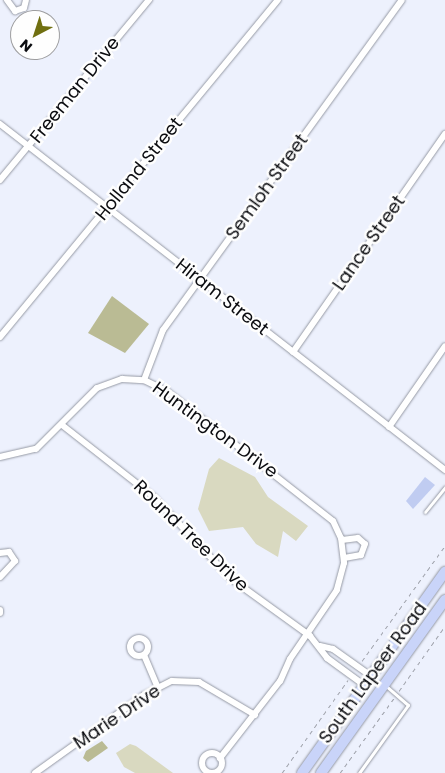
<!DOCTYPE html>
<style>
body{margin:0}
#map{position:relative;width:445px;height:773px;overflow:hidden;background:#edf1fd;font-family:Poppins,sans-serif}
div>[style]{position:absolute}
.green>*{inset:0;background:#d9d9c0}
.water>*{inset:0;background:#babb94}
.building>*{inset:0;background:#c0ccf1}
.path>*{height:1px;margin-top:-0.5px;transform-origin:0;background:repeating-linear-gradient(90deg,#9fa2ab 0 4px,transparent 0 8px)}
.roads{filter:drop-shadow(0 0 1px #969aa5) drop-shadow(0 0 1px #969aa5)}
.service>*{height:3px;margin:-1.5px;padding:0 1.5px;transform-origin:1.5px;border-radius:1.5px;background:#fff}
.minor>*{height:6px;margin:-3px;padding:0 3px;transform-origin:3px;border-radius:3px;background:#fff}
.minor>.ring{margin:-3px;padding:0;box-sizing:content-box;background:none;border:6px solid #fff;border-radius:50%}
.primary>*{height:10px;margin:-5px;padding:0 5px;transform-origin:5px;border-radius:5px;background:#c9d4f9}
span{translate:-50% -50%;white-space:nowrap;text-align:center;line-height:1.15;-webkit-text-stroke:5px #fefefe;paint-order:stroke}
.street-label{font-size:18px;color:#0b0c10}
.north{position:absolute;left:10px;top:10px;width:50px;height:50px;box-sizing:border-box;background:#fefefe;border:1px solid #9d9d9f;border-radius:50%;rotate:220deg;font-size:14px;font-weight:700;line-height:20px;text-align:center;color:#0b0c10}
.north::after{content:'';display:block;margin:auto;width:18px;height:22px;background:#706f10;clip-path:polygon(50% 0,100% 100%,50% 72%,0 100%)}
</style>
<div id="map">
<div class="green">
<div style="clip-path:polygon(219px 458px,255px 477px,268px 497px,308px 526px,296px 541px,283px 531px,278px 557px,256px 544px,243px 527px,209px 531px,198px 509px,209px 469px)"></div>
<div style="clip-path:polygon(130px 744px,136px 746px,173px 773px,135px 773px,124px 767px,116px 753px)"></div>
</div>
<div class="water">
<div style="clip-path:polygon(112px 296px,149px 324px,125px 353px,88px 333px)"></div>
<div style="clip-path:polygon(102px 741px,108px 748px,88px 762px,83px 758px,86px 751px)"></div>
</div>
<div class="building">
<div style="clip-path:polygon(425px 477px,435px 485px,413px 509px,406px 501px)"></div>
</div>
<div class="path">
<div style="left:362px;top:661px;width:142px;rotate:-54.2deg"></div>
<div style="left:399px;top:691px;width:80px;rotate:-54.7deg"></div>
<div style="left:282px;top:773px;width:114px;rotate:-54.6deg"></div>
<div style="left:340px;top:773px;width:92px;rotate:-54.2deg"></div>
</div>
<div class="roads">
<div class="service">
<div style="left:425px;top:512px;width:32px;rotate:-51deg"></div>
<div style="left:359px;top:773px;width:84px;rotate:-54.2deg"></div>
<div style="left:408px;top:705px;width:30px;rotate:-139deg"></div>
</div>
<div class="minor">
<div style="left:7px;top:0;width:14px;rotate:54deg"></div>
<div style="left:15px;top:11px;width:9px;rotate:-18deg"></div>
<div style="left:24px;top:8px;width:8px;rotate:-76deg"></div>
<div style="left:0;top:124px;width:564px;rotate:37.87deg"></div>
<div style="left:0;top:180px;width:234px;rotate:-50.4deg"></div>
<div style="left:0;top:337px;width:437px;rotate:-50.5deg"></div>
<div style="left:293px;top:352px;width:266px;rotate:-55.1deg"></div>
<div style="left:144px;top:380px;width:53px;rotate:-69.2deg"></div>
<div style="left:163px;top:330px;width:407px;rotate:-54.1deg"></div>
<div style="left:62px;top:425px;width:117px;rotate:38deg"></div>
<div style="left:154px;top:497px;width:111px;rotate:46.8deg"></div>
<div style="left:230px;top:578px;width:99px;rotate:35.9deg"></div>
<div style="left:310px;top:636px;width:28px;rotate:52deg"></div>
<div style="left:327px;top:658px;width:46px;rotate:36.1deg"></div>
<div style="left:389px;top:427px;width:98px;rotate:-55.3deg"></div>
<div style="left:0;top:457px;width:37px;rotate:-13deg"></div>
<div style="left:36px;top:449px;width:86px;rotate:-45deg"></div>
<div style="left:97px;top:388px;width:27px;rotate:-20deg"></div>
<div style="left:122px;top:379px;width:22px;rotate:3deg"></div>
<div style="left:144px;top:380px;width:25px;rotate:26deg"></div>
<div style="left:167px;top:391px;width:211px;rotate:38.1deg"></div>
<div style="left:333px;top:521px;width:19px;rotate:65deg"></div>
<div style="left:341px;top:538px;width:25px;rotate:83deg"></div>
<div style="left:344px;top:563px;width:28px;rotate:105deg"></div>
<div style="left:337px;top:590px;width:83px;rotate:124.3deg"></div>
<div style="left:290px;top:659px;width:24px;rotate:114deg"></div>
<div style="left:280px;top:681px;width:98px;rotate:127.9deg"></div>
<div style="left:342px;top:540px;width:16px;rotate:-7deg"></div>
<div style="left:358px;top:538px;width:9px;rotate:41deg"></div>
<div style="left:365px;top:544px;width:12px;rotate:110deg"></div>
<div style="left:361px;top:555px;width:17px;rotate:170deg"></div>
<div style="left:0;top:553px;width:9px;rotate:-6deg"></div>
<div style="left:9px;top:552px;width:11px;rotate:56deg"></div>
<div style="left:15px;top:561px;width:22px;rotate:133deg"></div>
<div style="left:0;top:610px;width:3px;rotate:90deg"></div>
<div class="ring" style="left:130px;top:638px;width:12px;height:12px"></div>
<div style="left:320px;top:646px;width:13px;rotate:13deg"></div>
<div style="left:333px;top:649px;width:47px;rotate:35.4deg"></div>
<div style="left:144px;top:655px;width:36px;rotate:67deg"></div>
<div class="ring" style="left:202px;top:753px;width:14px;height:14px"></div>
<div style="left:35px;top:773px;width:134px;rotate:-35.6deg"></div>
<div style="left:144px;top:695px;width:31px;rotate:-27deg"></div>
<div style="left:172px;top:681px;width:27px;rotate:2deg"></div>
<div style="left:199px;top:682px;width:65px;rotate:30.5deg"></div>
</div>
<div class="primary">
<div style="left:302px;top:773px;width:247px;rotate:-54.6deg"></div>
<div style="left:321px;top:773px;width:213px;rotate:-54.4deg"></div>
</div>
</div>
<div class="street-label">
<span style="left:75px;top:90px;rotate:-51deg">Freeman Drive</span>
<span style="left:139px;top:169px;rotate:-51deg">Holland Street</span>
<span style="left:267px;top:187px;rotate:-54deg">Semloh Street</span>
<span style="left:369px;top:243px;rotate:-55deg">Lance Street</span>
<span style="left:222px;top:297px;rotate:38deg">Hiram Street</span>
<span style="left:215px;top:430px;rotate:36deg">Huntington Drive</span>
<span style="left:191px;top:536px;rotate:44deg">Round Tree Drive</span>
<span style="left:373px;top:673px;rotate:-54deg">South Lapeer Road</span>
<span style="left:117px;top:717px;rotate:-34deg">Marie Drive</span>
</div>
<div class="north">N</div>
</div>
